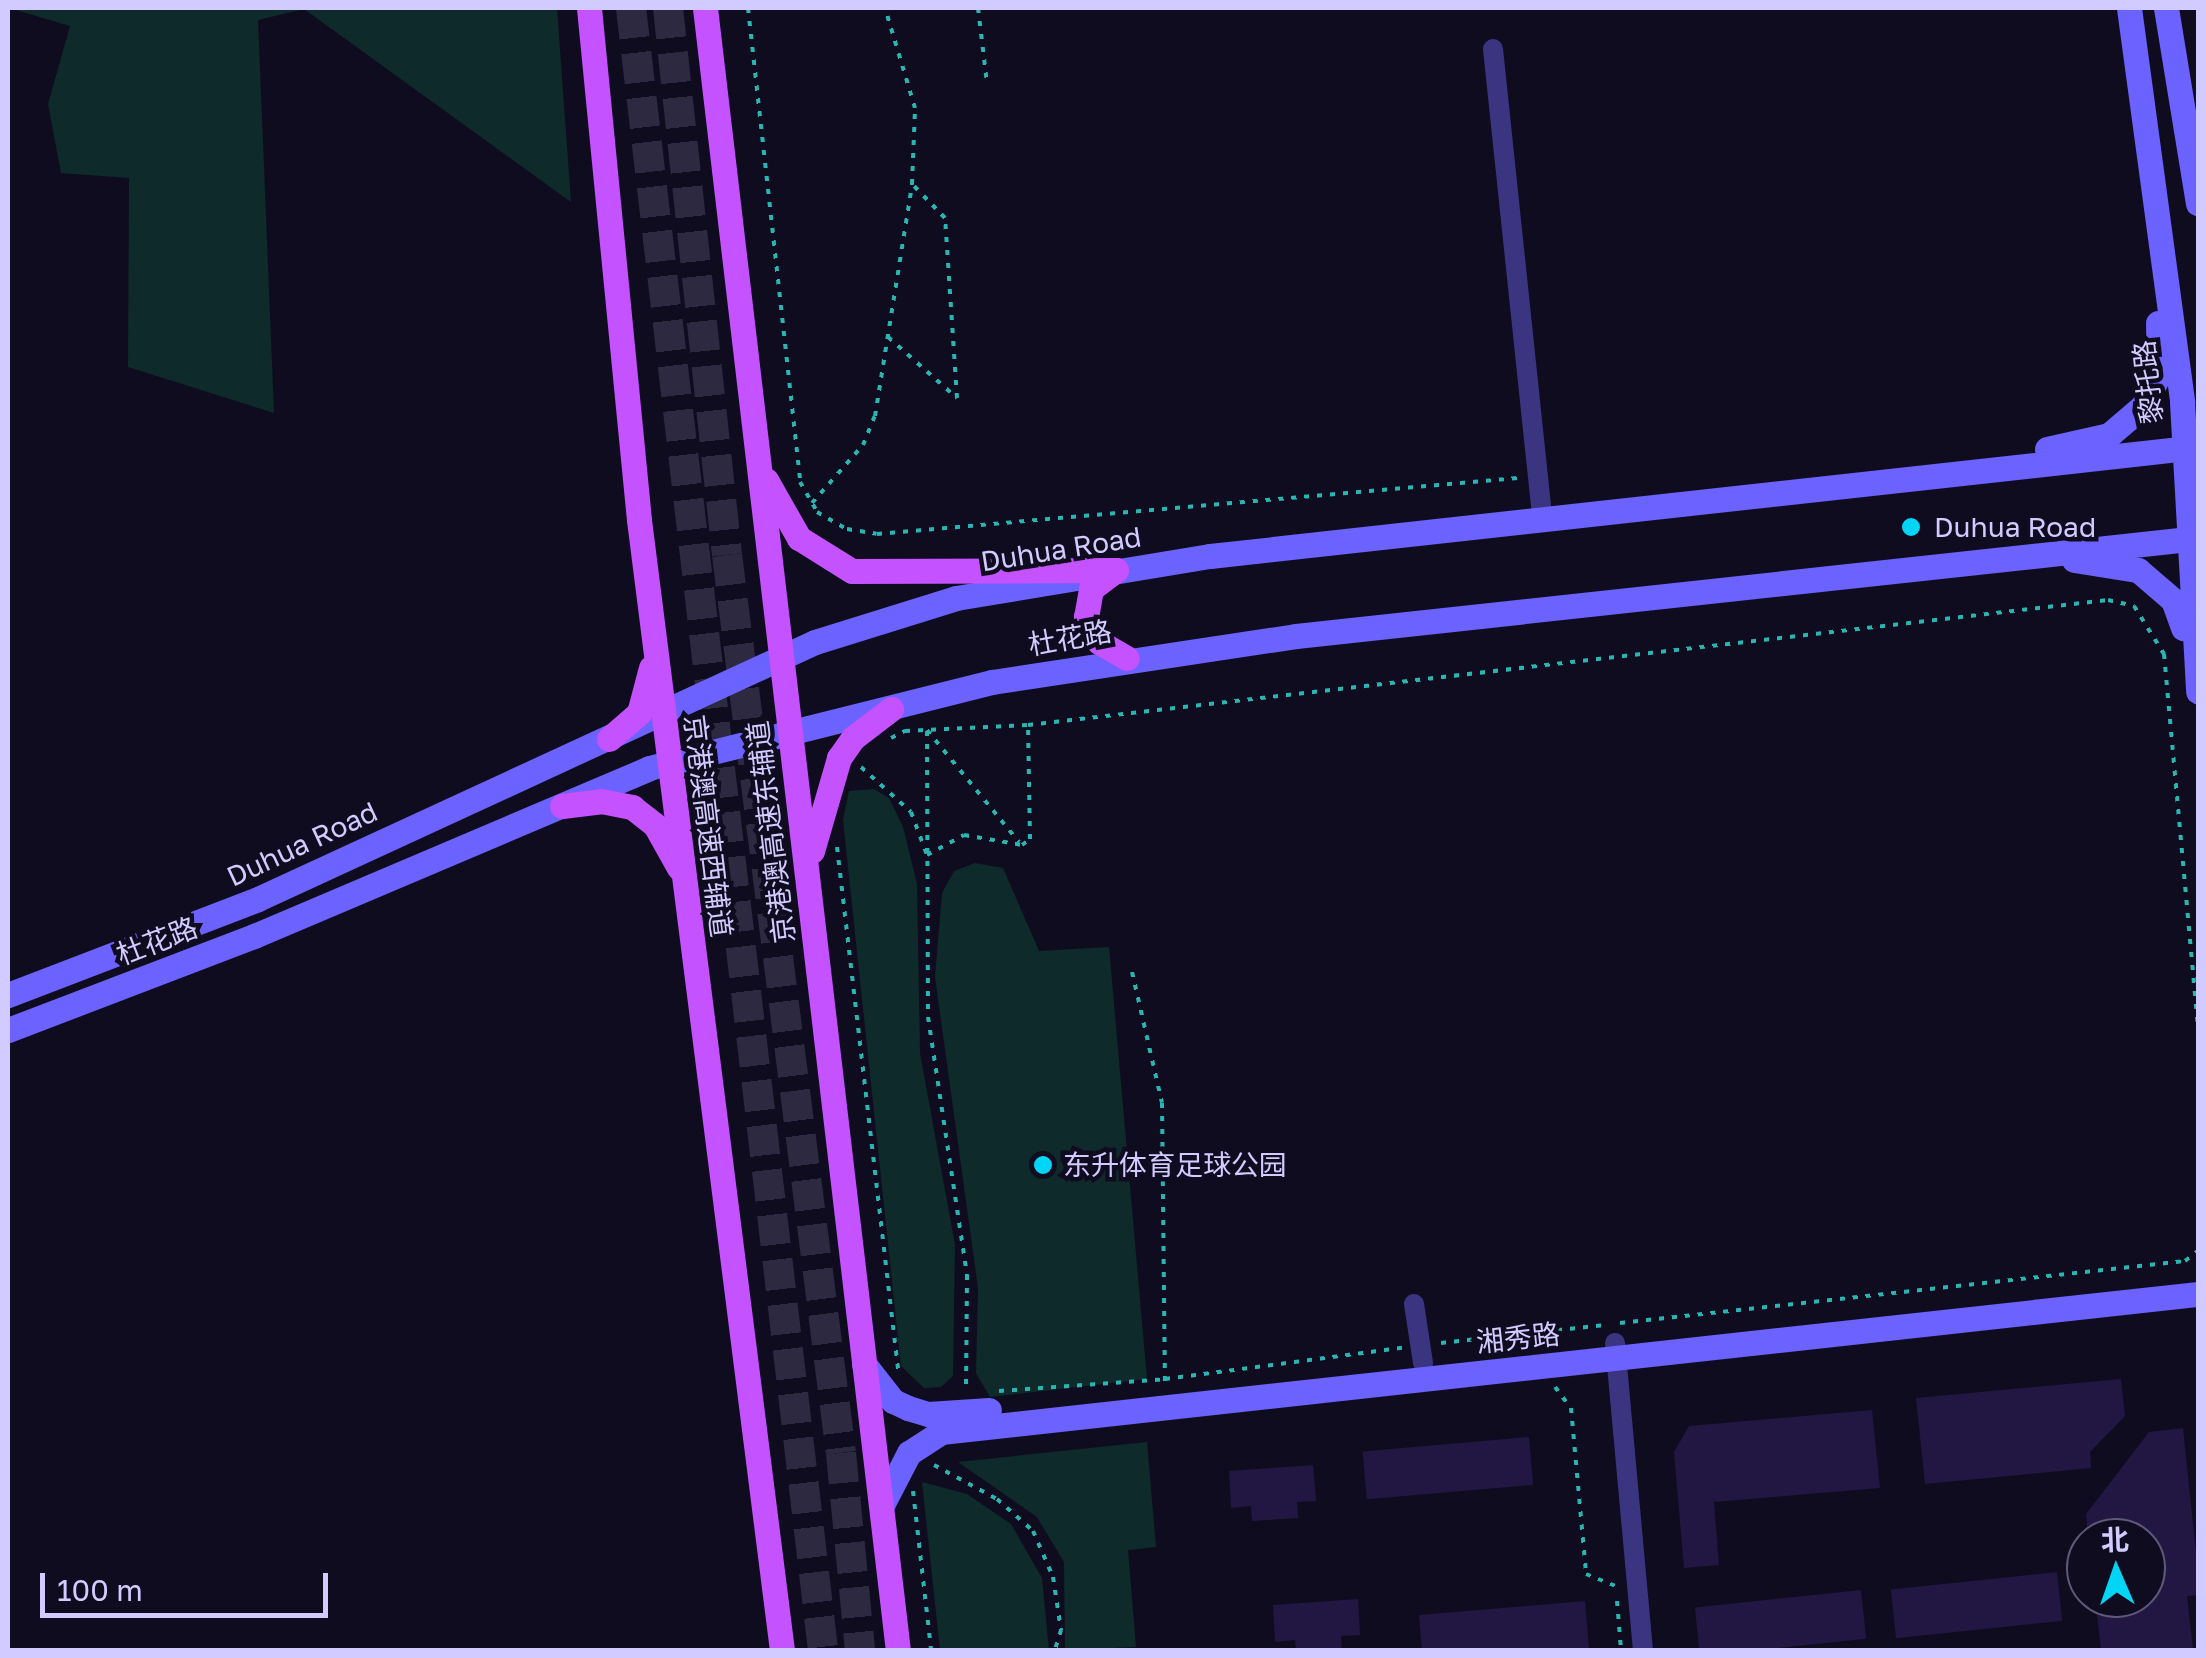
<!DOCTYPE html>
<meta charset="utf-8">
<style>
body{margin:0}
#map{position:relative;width:2206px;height:1658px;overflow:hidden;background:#100c20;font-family:"Golos Text","Noto Sans SC",sans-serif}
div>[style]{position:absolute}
.green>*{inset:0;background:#0e2a2a}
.building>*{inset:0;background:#211742;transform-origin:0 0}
.highway-tunnel>*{height:30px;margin-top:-15px;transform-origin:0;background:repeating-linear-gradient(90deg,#2d2941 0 30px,transparent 0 45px)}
.path>*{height:4px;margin-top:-2px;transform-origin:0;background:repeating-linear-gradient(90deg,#28b6b2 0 5px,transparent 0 13px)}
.street>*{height:20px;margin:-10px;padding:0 10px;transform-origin:10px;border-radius:10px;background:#3a3481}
.secondary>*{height:25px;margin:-12.5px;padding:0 12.5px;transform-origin:12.5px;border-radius:12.5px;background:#6b62ff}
.primary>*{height:25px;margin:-12.5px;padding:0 12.5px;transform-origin:12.5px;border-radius:12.5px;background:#c452ff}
.dots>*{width:28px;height:28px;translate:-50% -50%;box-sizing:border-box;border:5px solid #100c20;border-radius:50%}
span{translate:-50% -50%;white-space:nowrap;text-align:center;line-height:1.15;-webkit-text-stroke:9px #100c20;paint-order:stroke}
.street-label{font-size:28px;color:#d2cbff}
.poi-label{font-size:28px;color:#d2cbff}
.left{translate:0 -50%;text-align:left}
.frame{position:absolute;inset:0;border:10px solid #d2cbff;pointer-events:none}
.north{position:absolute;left:2066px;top:1518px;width:100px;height:100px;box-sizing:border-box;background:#100c20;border:2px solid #5e5879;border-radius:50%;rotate:358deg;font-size:28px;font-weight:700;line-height:40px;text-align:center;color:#d2cbff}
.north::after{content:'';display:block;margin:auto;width:35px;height:45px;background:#00d5f6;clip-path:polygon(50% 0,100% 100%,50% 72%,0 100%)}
.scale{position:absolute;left:40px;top:1573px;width:288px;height:45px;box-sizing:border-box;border:5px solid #d2cbff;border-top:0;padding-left:12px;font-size:30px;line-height:35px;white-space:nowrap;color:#d2cbff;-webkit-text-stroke:8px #100c20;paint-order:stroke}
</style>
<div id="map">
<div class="green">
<div style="clip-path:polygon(9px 8px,557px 8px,571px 202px,304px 9px,258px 20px,274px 413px,128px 367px,129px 178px,61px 173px,48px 104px,70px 26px)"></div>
<div style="clip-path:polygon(874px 789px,889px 798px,903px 827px,917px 884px,920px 1053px,955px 1245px,953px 1376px,941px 1387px,924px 1388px,901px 1366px,843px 820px,849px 791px)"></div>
<div style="clip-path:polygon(975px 863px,1003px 868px,1039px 951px,1109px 947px,1147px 1379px,990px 1397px,976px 1373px,978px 1288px,935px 977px,942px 893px,954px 871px)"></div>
<div style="clip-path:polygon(1147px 1442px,1156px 1547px,1128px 1550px,1136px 1647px,1065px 1650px,1064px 1562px,1037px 1517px,958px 1462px)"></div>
<div style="clip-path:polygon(922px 1482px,967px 1494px,1011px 1524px,1042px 1578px,1049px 1650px,940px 1650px)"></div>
</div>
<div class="building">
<div style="clip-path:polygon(2121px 1379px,2125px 1416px,2090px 1452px,2091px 1468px,1925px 1484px,1916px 1398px)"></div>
<div style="clip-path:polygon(1872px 1410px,1880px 1488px,1714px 1502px,1719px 1565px,1684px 1568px,1674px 1452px,1689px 1426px)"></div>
<div style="clip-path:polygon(2183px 1428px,2198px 1572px,2198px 1595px,2187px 1596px,2193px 1650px,2101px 1650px,2095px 1598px,2146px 1598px,2146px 1538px,2088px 1538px,2086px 1514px,2149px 1432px)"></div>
<div style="left:1529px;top:1437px;width:48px;height:167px;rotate:85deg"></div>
<div style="clip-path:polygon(1313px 1465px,1316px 1501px,1297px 1502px,1298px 1518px,1252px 1521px,1251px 1506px,1231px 1508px,1229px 1471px)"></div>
<div style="left:2057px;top:1572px;width:49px;height:167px;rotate:84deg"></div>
<div style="left:1861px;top:1590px;width:49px;height:167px;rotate:84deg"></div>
<div style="clip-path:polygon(1358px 1599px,1360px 1635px,1341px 1636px,1342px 1650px,1296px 1650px,1295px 1640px,1275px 1642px,1273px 1605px)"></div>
<div style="clip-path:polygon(1585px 1601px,1589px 1650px,1422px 1650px,1419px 1615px)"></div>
</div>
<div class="highway-tunnel">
<div style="left:631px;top:8px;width:1653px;rotate:83.33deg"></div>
<div style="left:668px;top:8px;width:550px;rotate:83.84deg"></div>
<div style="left:727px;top:555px;width:905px;rotate:82.77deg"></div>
<div style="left:841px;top:1453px;width:198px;rotate:84.5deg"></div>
</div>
<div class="path">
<div style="left:748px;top:8px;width:477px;rotate:83.7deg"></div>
<div style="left:800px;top:482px;width:34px;rotate:60deg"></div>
<div style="left:817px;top:512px;width:34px;rotate:30deg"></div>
<div style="left:847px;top:529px;width:30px;rotate:9deg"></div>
<div style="left:877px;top:534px;width:643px;rotate:-4.99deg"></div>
<div style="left:978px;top:8px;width:76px;rotate:83.2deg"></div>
<div style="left:888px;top:337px;width:92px;rotate:41.5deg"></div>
<div style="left:957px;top:398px;width:180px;rotate:-93.8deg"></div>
<div style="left:945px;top:218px;width:47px;rotate:-134.1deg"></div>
<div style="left:812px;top:503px;width:77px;rotate:-48.7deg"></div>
<div style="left:863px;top:445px;width:31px;rotate:-68deg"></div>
<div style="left:875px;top:416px;width:235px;rotate:-80.9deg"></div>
<div style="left:912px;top:184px;width:76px;rotate:-87.7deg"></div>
<div style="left:915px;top:108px;width:104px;rotate:-106.7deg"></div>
<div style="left:927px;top:730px;width:145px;rotate:50.6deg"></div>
<div style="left:927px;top:731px;width:286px;rotate:89.8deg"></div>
<div style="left:928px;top:1017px;width:261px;rotate:81.4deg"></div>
<div style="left:967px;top:1275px;width:113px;rotate:90.5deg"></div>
<div style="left:891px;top:738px;width:16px;rotate:-27deg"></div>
<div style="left:905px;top:731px;width:123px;rotate:-2.8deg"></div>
<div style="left:1028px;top:725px;width:1087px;rotate:-6.6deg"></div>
<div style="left:2108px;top:600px;width:27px;rotate:13deg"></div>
<div style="left:2134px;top:606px;width:57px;rotate:58deg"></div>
<div style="left:2164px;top:654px;width:374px;rotate:84.8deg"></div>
<div style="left:861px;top:767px;width:67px;rotate:42deg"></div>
<div style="left:911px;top:812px;width:46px;rotate:69.6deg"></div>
<div style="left:927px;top:855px;width:42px;rotate:-28.4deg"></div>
<div style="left:964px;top:835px;width:59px;rotate:9.8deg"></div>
<div style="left:1022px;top:845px;width:10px;rotate:-37deg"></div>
<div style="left:1030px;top:839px;width:114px;rotate:-91deg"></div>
<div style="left:837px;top:847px;width:526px;rotate:83.33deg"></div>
<div style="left:1132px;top:972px;width:134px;rotate:77.1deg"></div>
<div style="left:1162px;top:1103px;width:278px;rotate:89.4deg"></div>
<div style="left:1620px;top:1323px;width:568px;rotate:-6.26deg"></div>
<div style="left:2185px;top:1261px;width:16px;rotate:-38deg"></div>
<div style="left:1441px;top:1343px;width:165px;rotate:-6.3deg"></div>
<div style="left:1555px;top:1387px;width:26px;rotate:53deg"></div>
<div style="left:1571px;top:1408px;width:167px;rotate:84.8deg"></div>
<div style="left:1586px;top:1574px;width:32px;rotate:22deg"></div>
<div style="left:999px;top:1391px;width:166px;rotate:-4.1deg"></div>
<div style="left:1165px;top:1379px;width:239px;rotate:-7.5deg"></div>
<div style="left:934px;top:1465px;width:72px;rotate:28.4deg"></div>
<div style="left:997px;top:1499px;width:48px;rotate:41.6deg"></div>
<div style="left:1033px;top:1531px;width:50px;rotate:66.5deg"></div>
<div style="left:1053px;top:1577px;width:54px;rotate:81.4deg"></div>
<div style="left:1061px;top:1630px;width:21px;rotate:107deg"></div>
<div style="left:913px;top:1491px;width:160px;rotate:83.5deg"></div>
<div style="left:1617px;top:1601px;width:49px;rotate:85.3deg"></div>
</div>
<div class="street">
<div style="left:1493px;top:49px;width:473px;rotate:84deg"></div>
<div style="left:1414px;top:1304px;width:60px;rotate:81.3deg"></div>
<div style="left:1615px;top:1343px;width:308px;rotate:84.8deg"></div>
</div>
<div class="secondary">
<div style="left:2129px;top:8px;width:398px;rotate:82.3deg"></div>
<div style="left:2182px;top:402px;width:290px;rotate:86.8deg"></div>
<div style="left:2166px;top:8px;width:198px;rotate:80.7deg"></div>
<div style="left:2047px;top:449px;width:64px;rotate:-12.7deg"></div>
<div style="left:2109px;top:435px;width:45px;rotate:-40.5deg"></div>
<div style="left:2143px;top:406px;width:36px;rotate:-63deg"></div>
<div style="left:2159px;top:374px;width:51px;rotate:-91.1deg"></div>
<div style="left:2074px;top:560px;width:65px;rotate:8.9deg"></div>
<div style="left:2138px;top:570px;width:46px;rotate:40.6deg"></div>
<div style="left:2173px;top:600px;width:30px;rotate:70deg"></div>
<div style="left:8px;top:995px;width:268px;rotate:-21deg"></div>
<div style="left:258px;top:899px;width:613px;rotate:-24.77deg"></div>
<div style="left:815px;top:642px;width:148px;rotate:-17.3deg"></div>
<div style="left:956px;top:598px;width:257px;rotate:-9.4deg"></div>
<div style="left:1210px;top:556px;width:994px;rotate:-6.3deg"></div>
<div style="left:8px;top:1030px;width:263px;rotate:-20.9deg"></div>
<div style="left:254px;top:936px;width:429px;rotate:-23deg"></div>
<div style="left:649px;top:768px;width:354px;rotate:-14.1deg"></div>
<div style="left:992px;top:682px;width:307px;rotate:-8.6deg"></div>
<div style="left:1296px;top:636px;width:907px;rotate:-6.2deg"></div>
<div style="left:864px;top:1364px;width:47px;rotate:51.9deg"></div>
<div style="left:893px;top:1401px;width:17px;rotate:25deg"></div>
<div style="left:908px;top:1408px;width:21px;rotate:17deg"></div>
<div style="left:928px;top:1414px;width:61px;rotate:-3.8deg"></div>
<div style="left:882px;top:1505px;width:59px;rotate:-62.6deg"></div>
<div style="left:909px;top:1453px;width:38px;rotate:-33deg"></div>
<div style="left:941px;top:1432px;width:1265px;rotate:-6.27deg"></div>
</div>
<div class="primary">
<div style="left:589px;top:8px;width:514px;rotate:84.42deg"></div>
<div style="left:639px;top:520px;width:1139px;rotate:82.79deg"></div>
<div style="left:705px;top:8px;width:1653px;rotate:83.3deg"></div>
<div style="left:766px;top:480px;width:67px;rotate:60.4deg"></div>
<div style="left:799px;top:538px;width:62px;rotate:31.9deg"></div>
<div style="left:852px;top:571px;width:264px;rotate:-0.2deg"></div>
<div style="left:1116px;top:570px;width:31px;rotate:143deg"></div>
<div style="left:1091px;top:589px;width:27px;rotate:100deg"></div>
<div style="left:1086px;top:616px;width:29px;rotate:63deg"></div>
<div style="left:1099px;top:642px;width:32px;rotate:30deg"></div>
<div style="left:609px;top:739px;width:40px;rotate:-41deg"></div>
<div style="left:639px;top:713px;width:47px;rotate:-75.1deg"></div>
<div style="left:562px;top:806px;width:39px;rotate:-7deg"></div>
<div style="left:601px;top:801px;width:32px;rotate:11deg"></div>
<div style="left:632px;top:807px;width:29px;rotate:38deg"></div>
<div style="left:655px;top:825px;width:49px;rotate:60.8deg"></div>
<div style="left:812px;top:851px;width:97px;rotate:-73.8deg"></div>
<div style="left:839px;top:758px;width:24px;rotate:-55deg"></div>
<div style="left:853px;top:738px;width:48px;rotate:-37.3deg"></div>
</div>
<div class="dots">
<div style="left:1911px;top:527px;background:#00d5f6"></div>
<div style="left:1043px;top:1165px;background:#00d5f6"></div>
</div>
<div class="street-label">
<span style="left:2148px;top:382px;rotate:-96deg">黎托路</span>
<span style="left:1061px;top:549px;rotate:-9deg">Duhua Road</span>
<span style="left:1070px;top:638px;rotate:-10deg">杜花路</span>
<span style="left:708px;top:826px;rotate:83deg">京港澳高速西辅道</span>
<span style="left:771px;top:832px;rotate:-97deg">京港澳高速东辅道</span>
<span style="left:302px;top:844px;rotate:-25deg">Duhua Road</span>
<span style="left:157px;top:941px;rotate:-21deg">杜花路</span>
<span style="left:1518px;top:1338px;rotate:-6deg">湘秀路</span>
</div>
<div class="poi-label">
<span class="left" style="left:1934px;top:527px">Duhua Road</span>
<span class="left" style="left:1063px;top:1165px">东升体育足球公园</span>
</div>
<div class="frame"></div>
<div class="north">北</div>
<div class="scale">100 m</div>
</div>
